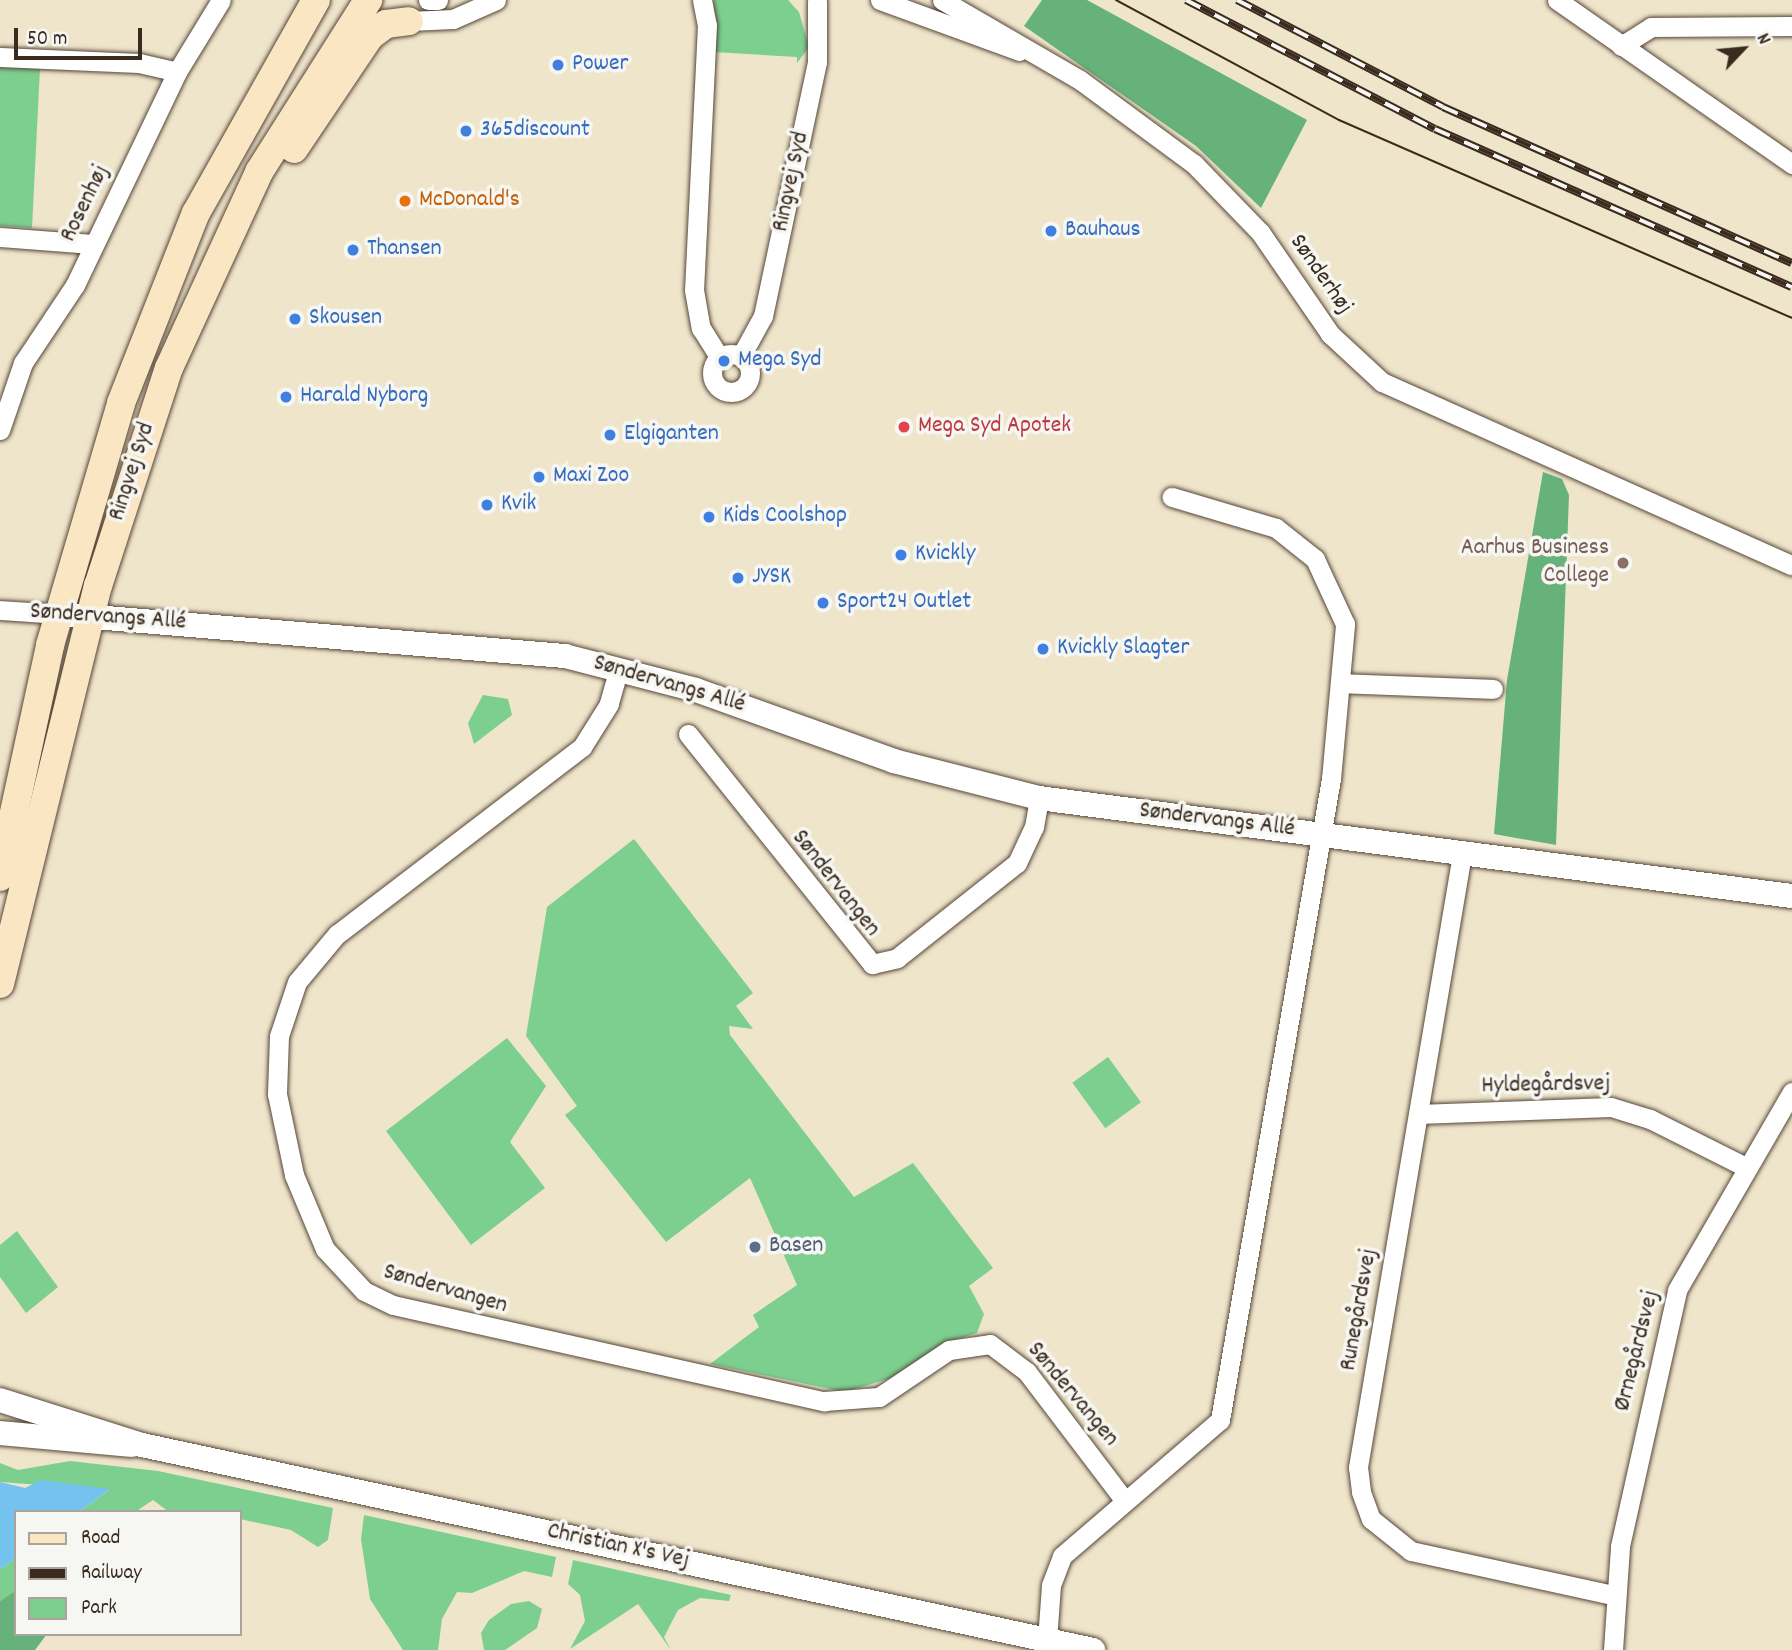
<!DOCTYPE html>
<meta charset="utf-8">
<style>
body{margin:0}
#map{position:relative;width:1792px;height:1650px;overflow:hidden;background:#efe5cb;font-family:Dekko,sans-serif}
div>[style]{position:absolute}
.green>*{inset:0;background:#7dcf90;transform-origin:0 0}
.forest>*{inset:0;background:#66b27a}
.water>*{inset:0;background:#74c2ee}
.roads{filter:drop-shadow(0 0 2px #564638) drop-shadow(0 0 2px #564638)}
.minor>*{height:19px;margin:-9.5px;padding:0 9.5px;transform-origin:9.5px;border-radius:9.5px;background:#fff}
.minor>.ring{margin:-9.5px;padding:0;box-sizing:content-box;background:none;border:19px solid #fff;border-radius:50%}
.tertiary>*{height:24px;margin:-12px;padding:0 12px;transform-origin:12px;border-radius:12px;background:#fff}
.secondary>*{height:28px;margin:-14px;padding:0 14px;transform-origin:14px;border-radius:14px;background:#fbe6c4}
.tram>*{height:2px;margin:-1px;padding:0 1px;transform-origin:1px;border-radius:1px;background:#3b2a1e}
.rail>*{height:8px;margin-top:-4px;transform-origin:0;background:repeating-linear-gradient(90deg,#f6f6f2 0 16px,#3b2a1e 0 32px);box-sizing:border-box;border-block:2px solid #3b2a1e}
.dots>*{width:19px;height:19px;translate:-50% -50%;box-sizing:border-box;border:4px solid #f6f6f2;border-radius:50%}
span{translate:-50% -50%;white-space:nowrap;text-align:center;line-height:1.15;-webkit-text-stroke:7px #f6f6f2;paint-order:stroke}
.shop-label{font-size:24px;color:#366cbe}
.left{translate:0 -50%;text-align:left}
.street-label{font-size:24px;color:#3b2a1e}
.food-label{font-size:24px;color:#c56008}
.health-label{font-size:24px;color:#be3a42}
.education-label{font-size:24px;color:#785e54}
.right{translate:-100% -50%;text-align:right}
.service-label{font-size:24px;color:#4e5e75}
.legend{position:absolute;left:14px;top:1510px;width:228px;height:126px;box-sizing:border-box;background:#f6f6f2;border:2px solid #aba49d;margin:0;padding:9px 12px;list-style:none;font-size:21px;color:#3b2a1e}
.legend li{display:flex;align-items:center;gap:14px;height:35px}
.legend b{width:35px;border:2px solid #aba49d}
.north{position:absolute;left:1708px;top:14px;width:70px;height:70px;-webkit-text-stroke:5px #f6f6f2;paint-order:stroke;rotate:64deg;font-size:19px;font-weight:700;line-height:28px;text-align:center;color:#3b2a1e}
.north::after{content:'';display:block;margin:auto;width:24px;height:32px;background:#3b2a1e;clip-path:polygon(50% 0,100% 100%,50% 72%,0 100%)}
.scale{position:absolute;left:14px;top:28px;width:128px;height:32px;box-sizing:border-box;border:4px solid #3b2a1e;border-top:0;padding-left:9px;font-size:21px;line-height:24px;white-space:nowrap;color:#3b2a1e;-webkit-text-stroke:5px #f6f6f2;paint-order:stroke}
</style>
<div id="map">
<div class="green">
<div style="clip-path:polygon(714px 0,788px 0,799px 12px,809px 47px,797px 63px,797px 57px,714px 52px)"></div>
<div style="clip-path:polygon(0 66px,40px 68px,32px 228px,0 226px)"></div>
<div style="clip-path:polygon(483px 695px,508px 699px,512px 715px,474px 744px,468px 723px)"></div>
<div style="clip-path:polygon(634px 839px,753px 993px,736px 1006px,753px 1029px,729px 1026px,730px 1035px,854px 1197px,913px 1163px,993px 1268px,969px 1286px,984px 1314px,977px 1333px,945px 1343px,901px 1375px,845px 1392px,710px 1364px,759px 1327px,753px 1315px,797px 1285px,750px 1178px,666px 1242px,565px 1115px,577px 1106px,526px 1036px,547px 907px)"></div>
<div style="clip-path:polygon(507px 1038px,546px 1086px,510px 1142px,545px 1188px,471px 1245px,386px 1131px)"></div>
<div style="left:1108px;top:1057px;width:56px;height:44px;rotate:54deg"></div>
<div style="clip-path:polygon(17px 1231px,58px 1287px,26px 1313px,0 1277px,0 1245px)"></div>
<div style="clip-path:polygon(70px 1461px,158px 1471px,333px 1508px,328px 1540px,318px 1547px,291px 1530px,240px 1519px,240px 1512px,169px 1512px,153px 1500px,135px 1512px,79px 1512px,109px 1490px,0 1482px,0 1463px,18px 1470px)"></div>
<div style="clip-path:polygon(364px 1515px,556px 1557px,552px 1577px,524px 1571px,472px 1593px,457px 1592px,442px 1619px,438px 1650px,403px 1650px,370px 1599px,361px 1539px)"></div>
<div style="clip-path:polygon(16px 1558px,16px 1590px,0 1601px,0 1569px)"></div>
<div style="clip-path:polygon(573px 1560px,731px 1595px,729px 1601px,700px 1598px,678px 1610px,664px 1637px,671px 1650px,638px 1604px,570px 1649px,585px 1621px,580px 1595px,568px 1584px)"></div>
<div style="clip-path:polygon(529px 1601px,542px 1609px,537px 1628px,505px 1650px,484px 1650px,481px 1633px,489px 1620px,511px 1604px)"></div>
</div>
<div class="forest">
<div style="clip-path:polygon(1042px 0,1087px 0,1307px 120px,1261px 208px,1196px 146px,1024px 26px)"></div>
<div style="clip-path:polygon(1543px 472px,1562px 479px,1569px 495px,1556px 845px,1494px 834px,1507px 680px)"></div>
<div style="clip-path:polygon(16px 1590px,16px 1634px,47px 1634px,35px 1650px,0 1650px,0 1601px)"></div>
</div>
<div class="water">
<div style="clip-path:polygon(41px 1480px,110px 1489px,79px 1512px,16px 1512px,16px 1558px,0 1569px,0 1482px,25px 1488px)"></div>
</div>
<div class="roads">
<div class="minor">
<div style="left:428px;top:0;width:10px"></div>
<div style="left:702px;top:0;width:25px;rotate:79deg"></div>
<div style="left:707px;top:25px;width:265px;rotate:92.8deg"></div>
<div style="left:694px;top:290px;width:39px;rotate:80deg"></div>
<div style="left:701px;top:328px;width:34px;rotate:58deg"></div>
<div style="left:880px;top:0;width:148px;rotate:20.1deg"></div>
<div style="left:942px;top:0;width:160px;rotate:30.1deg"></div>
<div style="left:1080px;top:80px;width:142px;rotate:36.4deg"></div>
<div style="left:1194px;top:164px;width:95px;rotate:45.9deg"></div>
<div style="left:1260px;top:232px;width:124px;rotate:55.5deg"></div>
<div style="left:1330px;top:334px;width:71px;rotate:42.7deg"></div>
<div style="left:1382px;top:382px;width:449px;rotate:24.1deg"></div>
<div style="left:1557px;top:0;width:287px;rotate:34.9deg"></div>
<div style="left:409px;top:21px;width:44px;rotate:-2.6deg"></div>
<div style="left:453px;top:19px;width:47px;rotate:-23.8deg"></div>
<div style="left:1621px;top:46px;width:36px;rotate:-32deg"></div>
<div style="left:1651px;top:27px;width:141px;rotate:-0.4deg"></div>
<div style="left:0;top:57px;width:139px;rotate:2.5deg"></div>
<div style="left:139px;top:63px;width:39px;rotate:13deg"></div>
<div style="left:0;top:237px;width:93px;rotate:4.3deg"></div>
<div class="ring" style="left:712px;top:354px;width:19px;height:19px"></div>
<div style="left:741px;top:356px;width:46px;rotate:-61.2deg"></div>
<div style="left:763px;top:316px;width:260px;rotate:-78deg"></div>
<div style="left:817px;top:62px;width:61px;rotate:-90deg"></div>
<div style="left:0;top:430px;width:71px;rotate:-71.1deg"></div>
<div style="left:23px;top:363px;width:94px;rotate:-56.3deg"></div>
<div style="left:75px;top:285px;width:236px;rotate:-64.4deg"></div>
<div style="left:177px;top:72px;width:84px;rotate:-58.6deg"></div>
<div style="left:0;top:610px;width:58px;rotate:3.9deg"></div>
<div style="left:619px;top:668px;width:37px;rotate:106deg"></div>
<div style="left:609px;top:704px;width:51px;rotate:122.1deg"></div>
<div style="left:582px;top:747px;width:308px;rotate:142.6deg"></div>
<div style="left:337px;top:934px;width:62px;rotate:129.8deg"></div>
<div style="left:297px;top:982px;width:57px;rotate:108.4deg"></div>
<div style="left:279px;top:1036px;width:58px;rotate:92deg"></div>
<div style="left:277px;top:1094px;width:83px;rotate:78.1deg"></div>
<div style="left:294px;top:1175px;width:80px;rotate:67.3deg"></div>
<div style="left:325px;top:1249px;width:57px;rotate:47.1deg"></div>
<div style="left:364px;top:1291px;width:32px;rotate:26deg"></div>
<div style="left:393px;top:1305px;width:442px;rotate:12.6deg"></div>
<div style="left:824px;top:1401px;width:55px;rotate:-4.2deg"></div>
<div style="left:879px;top:1397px;width:84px;rotate:-33.9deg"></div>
<div style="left:949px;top:1350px;width:41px;rotate:-8.3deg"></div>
<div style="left:990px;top:1344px;width:46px;rotate:37.1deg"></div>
<div style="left:1027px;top:1372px;width:162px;rotate:52.8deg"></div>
<div style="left:1340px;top:683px;width:153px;rotate:2.2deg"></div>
<div style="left:688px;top:734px;width:295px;rotate:51.3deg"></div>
<div style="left:872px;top:964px;width:26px;rotate:-13deg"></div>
<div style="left:897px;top:958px;width:153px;rotate:-38.4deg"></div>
<div style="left:1017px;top:863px;width:40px;rotate:-65deg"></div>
<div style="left:1034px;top:827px;width:29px;rotate:-80deg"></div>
<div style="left:1462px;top:854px;width:622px;rotate:99.63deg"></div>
<div style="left:1358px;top:1467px;width:25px;rotate:83deg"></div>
<div style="left:1361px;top:1492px;width:29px;rotate:70deg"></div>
<div style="left:1371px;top:1519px;width:51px;rotate:38.7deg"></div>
<div style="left:1411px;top:1551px;width:207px;rotate:12.3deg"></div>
<div style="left:1418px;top:1114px;width:193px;rotate:-2.1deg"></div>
<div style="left:1611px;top:1107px;width:41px;rotate:17.1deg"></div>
<div style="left:1650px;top:1119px;width:107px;rotate:26.6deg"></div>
<div style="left:1047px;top:1640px;width:55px;rotate:-85.8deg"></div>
<div style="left:1051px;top:1585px;width:31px;rotate:-69deg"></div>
<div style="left:1062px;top:1556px;width:208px;rotate:-40.7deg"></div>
<div style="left:1220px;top:1420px;width:651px;rotate:-80.18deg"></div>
<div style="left:1331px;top:779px;width:156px;rotate:-84.8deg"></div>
<div style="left:1345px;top:624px;width:72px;rotate:-114.8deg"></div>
<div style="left:1315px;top:559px;width:50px;rotate:-141.5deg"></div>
<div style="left:1276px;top:528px;width:109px;rotate:-163.4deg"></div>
<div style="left:1613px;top:1650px;width:104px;rotate:-86.1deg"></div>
<div style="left:1620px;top:1546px;width:262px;rotate:-77.4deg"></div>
<div style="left:1677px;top:1290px;width:229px;rotate:-59.9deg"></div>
</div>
<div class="tertiary">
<div style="left:58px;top:614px;width:509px;rotate:4.74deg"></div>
<div style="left:565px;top:656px;width:135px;rotate:14.5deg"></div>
<div style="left:696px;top:690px;width:210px;rotate:19.7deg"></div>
<div style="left:894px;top:761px;width:150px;rotate:14.3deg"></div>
<div style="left:1039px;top:798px;width:759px;rotate:7.42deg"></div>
<div style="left:0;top:1400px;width:149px;rotate:17.6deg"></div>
<div style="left:142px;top:1445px;width:973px;rotate:12.16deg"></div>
<div style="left:0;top:1433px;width:132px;rotate:5.2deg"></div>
</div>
<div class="secondary">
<div style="left:294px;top:149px;width:136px;rotate:-56.1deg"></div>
<div style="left:370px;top:36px;width:20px;rotate:-37deg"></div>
<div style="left:386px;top:24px;width:23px;rotate:-7deg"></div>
<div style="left:0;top:877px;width:237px;rotate:-77.8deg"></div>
<div style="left:50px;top:645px;width:252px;rotate:-73.6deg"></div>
<div style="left:121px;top:403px;width:204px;rotate:-68.5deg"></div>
<div style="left:196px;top:213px;width:244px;rotate:-60.6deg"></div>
<div style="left:0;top:984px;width:410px;rotate:-76.2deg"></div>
<div style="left:98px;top:586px;width:229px;rotate:-72deg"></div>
<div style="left:169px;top:368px;width:216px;rotate:-65.3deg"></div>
<div style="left:259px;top:172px;width:204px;rotate:-57.6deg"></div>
</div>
</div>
<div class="tram">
<div style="left:1116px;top:0;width:253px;rotate:28.3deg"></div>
<div style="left:1339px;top:120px;width:494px;rotate:23.6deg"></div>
</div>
<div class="rail">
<div style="left:1186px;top:0;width:280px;rotate:27.4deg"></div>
<div style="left:1435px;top:129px;width:390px;rotate:23.9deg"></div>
<div style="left:1237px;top:0;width:232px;rotate:27.4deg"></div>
<div style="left:1443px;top:107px;width:382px;rotate:24.1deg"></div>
</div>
<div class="dots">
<div style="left:558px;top:65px;background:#3f7fe0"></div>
<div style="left:466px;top:131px;background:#3f7fe0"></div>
<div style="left:405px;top:201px;background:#e8710a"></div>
<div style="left:1051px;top:231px;background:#3f7fe0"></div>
<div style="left:353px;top:250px;background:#3f7fe0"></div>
<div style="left:295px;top:319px;background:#3f7fe0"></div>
<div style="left:724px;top:361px;background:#3f7fe0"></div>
<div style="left:286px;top:397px;background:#3f7fe0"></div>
<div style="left:904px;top:427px;background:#e0444e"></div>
<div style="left:610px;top:435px;background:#3f7fe0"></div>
<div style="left:539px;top:477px;background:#3f7fe0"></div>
<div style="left:487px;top:505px;background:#3f7fe0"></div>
<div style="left:709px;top:517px;background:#3f7fe0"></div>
<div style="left:901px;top:555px;background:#3f7fe0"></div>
<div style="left:1623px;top:563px;background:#8d6e63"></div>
<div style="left:738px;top:578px;background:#3f7fe0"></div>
<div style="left:823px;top:603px;background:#3f7fe0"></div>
<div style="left:1043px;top:649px;background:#3f7fe0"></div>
<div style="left:755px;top:1247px;background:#5c6f8a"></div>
</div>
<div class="shop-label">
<span class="left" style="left:572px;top:65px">Power</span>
<span class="left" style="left:480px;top:131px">365discount</span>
<span class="left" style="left:1065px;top:231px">Bauhaus</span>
<span class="left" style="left:367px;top:250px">Thansen</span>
<span class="left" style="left:309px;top:319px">Skousen</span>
<span class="left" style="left:738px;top:361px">Mega Syd</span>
<span class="left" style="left:300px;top:397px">Harald Nyborg</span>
<span class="left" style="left:624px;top:435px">Elgiganten</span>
<span class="left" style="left:553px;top:477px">Maxi Zoo</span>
<span class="left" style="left:501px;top:505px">Kvik</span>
<span class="left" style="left:723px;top:517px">Kids Coolshop</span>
<span class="left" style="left:915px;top:555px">Kvickly</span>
<span class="left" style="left:752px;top:578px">JYSK</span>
<span class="left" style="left:837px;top:603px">Sport24 Outlet</span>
<span class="left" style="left:1057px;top:649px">Kvickly Slagter</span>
</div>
<div class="street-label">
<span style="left:792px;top:182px;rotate:-78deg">Ringvej Syd</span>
<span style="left:86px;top:204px;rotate:-64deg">Rosenhøj</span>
<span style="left:1320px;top:275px;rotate:55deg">Sønderhøj</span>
<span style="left:133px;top:472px;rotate:-72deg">Ringvej Syd</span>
<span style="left:108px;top:618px;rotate:4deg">Søndervangs Allé</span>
<span style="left:669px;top:685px;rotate:16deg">Søndervangs Allé</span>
<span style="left:1217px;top:821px;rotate:7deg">Søndervangs Allé</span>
<span style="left:835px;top:884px;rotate:52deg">Søndervangen</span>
<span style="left:1546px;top:1086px;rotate:-1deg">Hyldegårdsvej</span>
<span style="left:445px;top:1290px;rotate:16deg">Søndervangen</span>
<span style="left:1360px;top:1310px;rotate:-80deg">Runegårdsvej</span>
<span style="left:1638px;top:1351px;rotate:-76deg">Ørnegårdsvej</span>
<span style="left:1072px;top:1395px;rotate:50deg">Søndervangen</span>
<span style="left:618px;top:1547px;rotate:12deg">Christian X's Vej</span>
</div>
<div class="food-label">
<span class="left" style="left:419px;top:201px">McDonald's</span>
</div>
<div class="health-label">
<span class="left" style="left:918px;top:427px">Mega Syd Apotek</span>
</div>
<div class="education-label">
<span class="right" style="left:1609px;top:563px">Aarhus Business<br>College</span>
</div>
<div class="service-label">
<span class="left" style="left:769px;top:1247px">Basen</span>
</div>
<ul class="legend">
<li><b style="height:9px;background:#fbe6c4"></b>Road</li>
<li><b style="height:9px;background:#3b2a1e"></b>Railway</li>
<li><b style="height:19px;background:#7dcf90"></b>Park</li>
</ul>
<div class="north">N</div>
<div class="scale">50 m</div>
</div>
